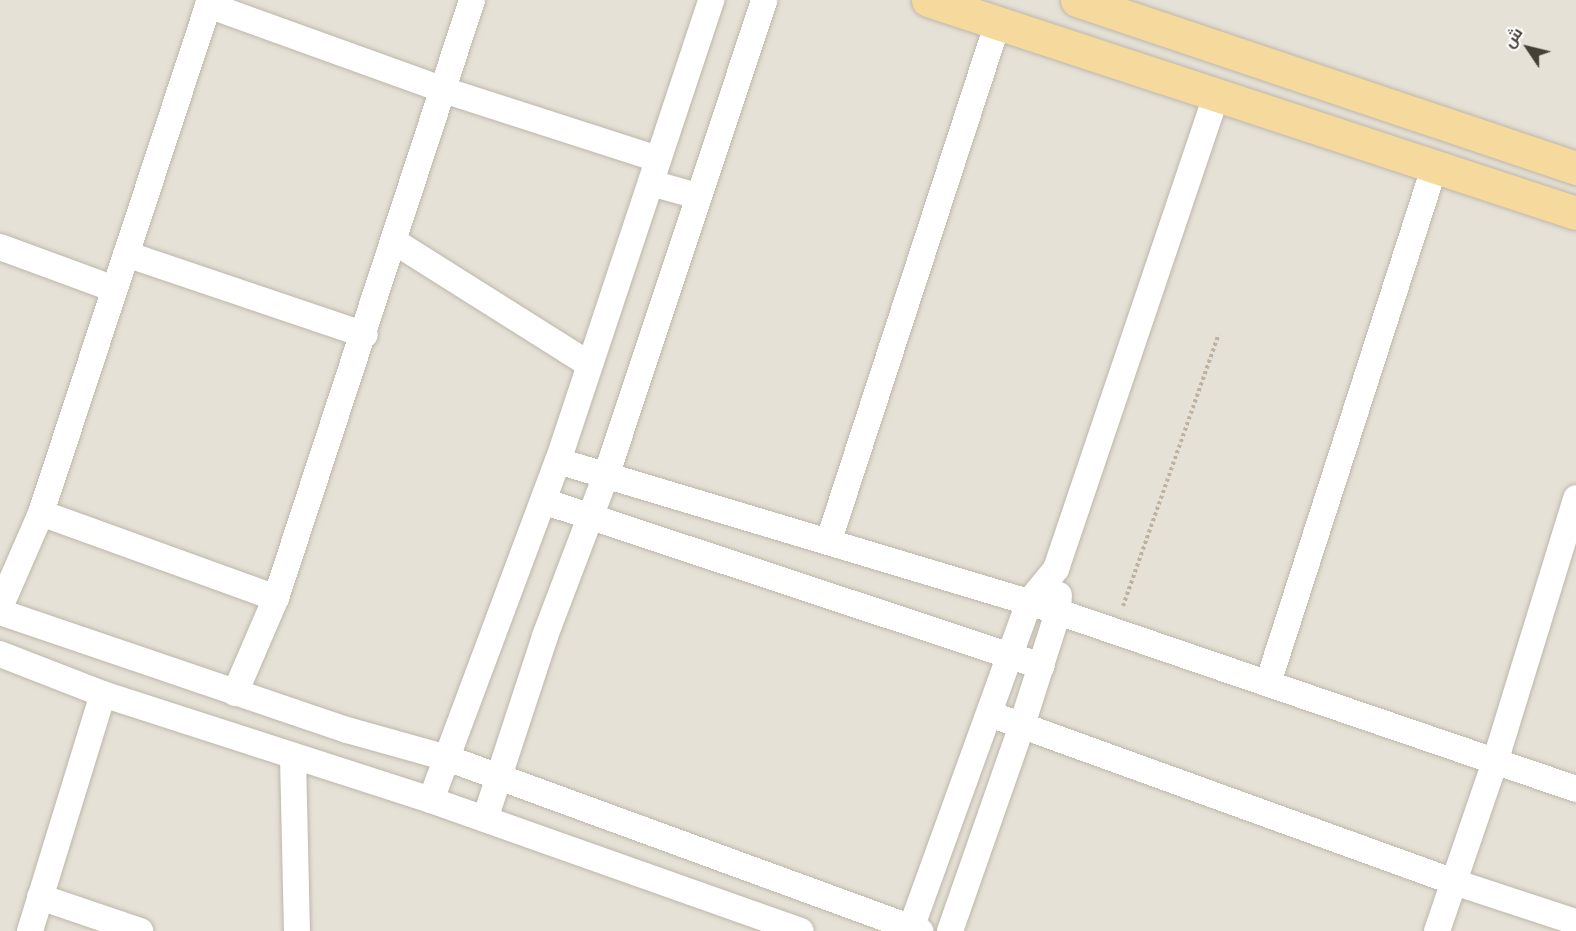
<!DOCTYPE html>
<meta charset="utf-8">
<style>
body{margin:0}
#map{position:relative;width:1576px;height:931px;overflow:hidden;background:#f3efe8;font-family:"Alegreya Sans",Cairo,sans-serif}
div>[style]{position:absolute}
.residential>*{inset:0;background:#e6e1d6;transform-origin:0 0}
.path>*{height:4px;margin-top:-2px;transform-origin:0;background:repeating-linear-gradient(90deg,#beb19d 0 3px,transparent 0 6px)}
.roads{filter:drop-shadow(0 0 2px #bdb6ab) drop-shadow(0 0 2px #bdb6ab)}
.minor>*{height:26px;margin:-13px;padding:0 13px;transform-origin:13px;border-radius:13px;background:#fff}
.major>*{height:33px;margin:-16.5px;padding:0 16.5px;transform-origin:16.5px;border-radius:16.5px;background:#f6da9d}
span{translate:-50% -50%;white-space:nowrap;text-align:center;line-height:1.15;-webkit-text-stroke:5px #fff;paint-order:stroke}
.north{position:absolute;left:1498px;top:18px;width:60px;height:60px;-webkit-text-stroke:4px #fff;paint-order:stroke;rotate:305deg;font-size:16px;font-weight:700;line-height:24px;text-align:center;color:#453f37}
.north::after{content:'';display:block;margin:auto;width:21px;height:27px;background:#453f37;clip-path:polygon(50% 0,100% 100%,50% 72%,0 100%)}
</style>
<div id="map">
<div class="residential">
<div style="left:0;top:0;width:1576px;height:931px"></div>
</div>
<div class="path">
<div style="left:1123px;top:606px;width:288px;rotate:-70.6deg"></div>
</div>
<div class="roads">
<div class="minor">
<div style="left:208px;top:5px;width:251px;rotate:19.8deg"></div>
<div style="left:444px;top:90px;width:225px;rotate:17.9deg"></div>
<div style="left:651px;top:183px;width:48px;rotate:15.8deg"></div>
<div style="left:395px;top:242px;width:229px;rotate:32.2deg"></div>
<div style="left:0;top:247px;width:121px;rotate:20.2deg"></div>
<div style="left:126px;top:254px;width:252px;rotate:18.7deg"></div>
<div style="left:558px;top:461px;width:492px;rotate:16.7deg"></div>
<div style="left:1029px;top:602px;width:578px;rotate:18.87deg"></div>
<div style="left:543px;top:501px;width:525px;rotate:18.33deg"></div>
<div style="left:41px;top:513px;width:250px;rotate:19.9deg"></div>
<div style="left:829px;top:540px;width:545px;rotate:-71.93deg"></div>
<div style="left:0;top:607px;width:103px;rotate:-66.4deg"></div>
<div style="left:41px;top:513px;width:540px;rotate:-71.77deg"></div>
<div style="left:0;top:612px;width:367px;rotate:18.8deg"></div>
<div style="left:347px;top:730px;width:104px;rotate:15.6deg"></div>
<div style="left:447px;top:758px;width:504px;rotate:20.09deg"></div>
<div style="left:0;top:654px;width:110px;rotate:21.2deg"></div>
<div style="left:103px;top:694px;width:345px;rotate:17.9deg"></div>
<div style="left:431px;top:800px;width:392px;rotate:19.5deg"></div>
<div style="left:1268px;top:683px;width:541px;rotate:-72.13deg"></div>
<div style="left:235px;top:693px;width:103px;rotate:-66.7deg"></div>
<div style="left:276px;top:598px;width:629px;rotate:-71.85deg"></div>
<div style="left:990px;top:714px;width:493px;rotate:19.9deg"></div>
<div style="left:1454px;top:882px;width:128px;rotate:18.2deg"></div>
<div style="left:293px;top:757px;width:174px;rotate:88.7deg"></div>
<div style="left:431px;top:800px;width:362px;rotate:-69.5deg"></div>
<div style="left:558px;top:461px;width:486px;rotate:-71.6deg"></div>
<div style="left:485px;top:819px;width:193px;rotate:-71.8deg"></div>
<div style="left:545px;top:636px;width:174px;rotate:-69.2deg"></div>
<div style="left:607px;top:473px;width:498px;rotate:-71.6deg"></div>
<div style="left:40px;top:897px;width:106px;rotate:18.8deg"></div>
<div style="left:30px;top:931px;width:248px;rotate:-72.9deg"></div>
<div style="left:910px;top:931px;width:350px;rotate:-70.1deg"></div>
<div style="left:1029px;top:602px;width:43px;rotate:-50.7deg"></div>
<div style="left:1056px;top:569px;width:498px;rotate:-71.3deg"></div>
<div style="left:950px;top:931px;width:218px;rotate:-70.7deg"></div>
<div style="left:1022px;top:725px;width:119px;rotate:-72.3deg"></div>
<div style="left:1058px;top:612px;width:17px;rotate:-87deg"></div>
<div style="left:1437px;top:931px;width:179px;rotate:-71.1deg"></div>
<div style="left:1495px;top:762px;width:276px;rotate:-72.9deg"></div>
</div>
<div class="major">
<div style="left:928px;top:0;width:682px;rotate:18.2deg"></div>
<div style="left:1077px;top:0;width:527px;rotate:18.61deg"></div>
</div>
</div>
<div class="north">ش</div>
</div>
